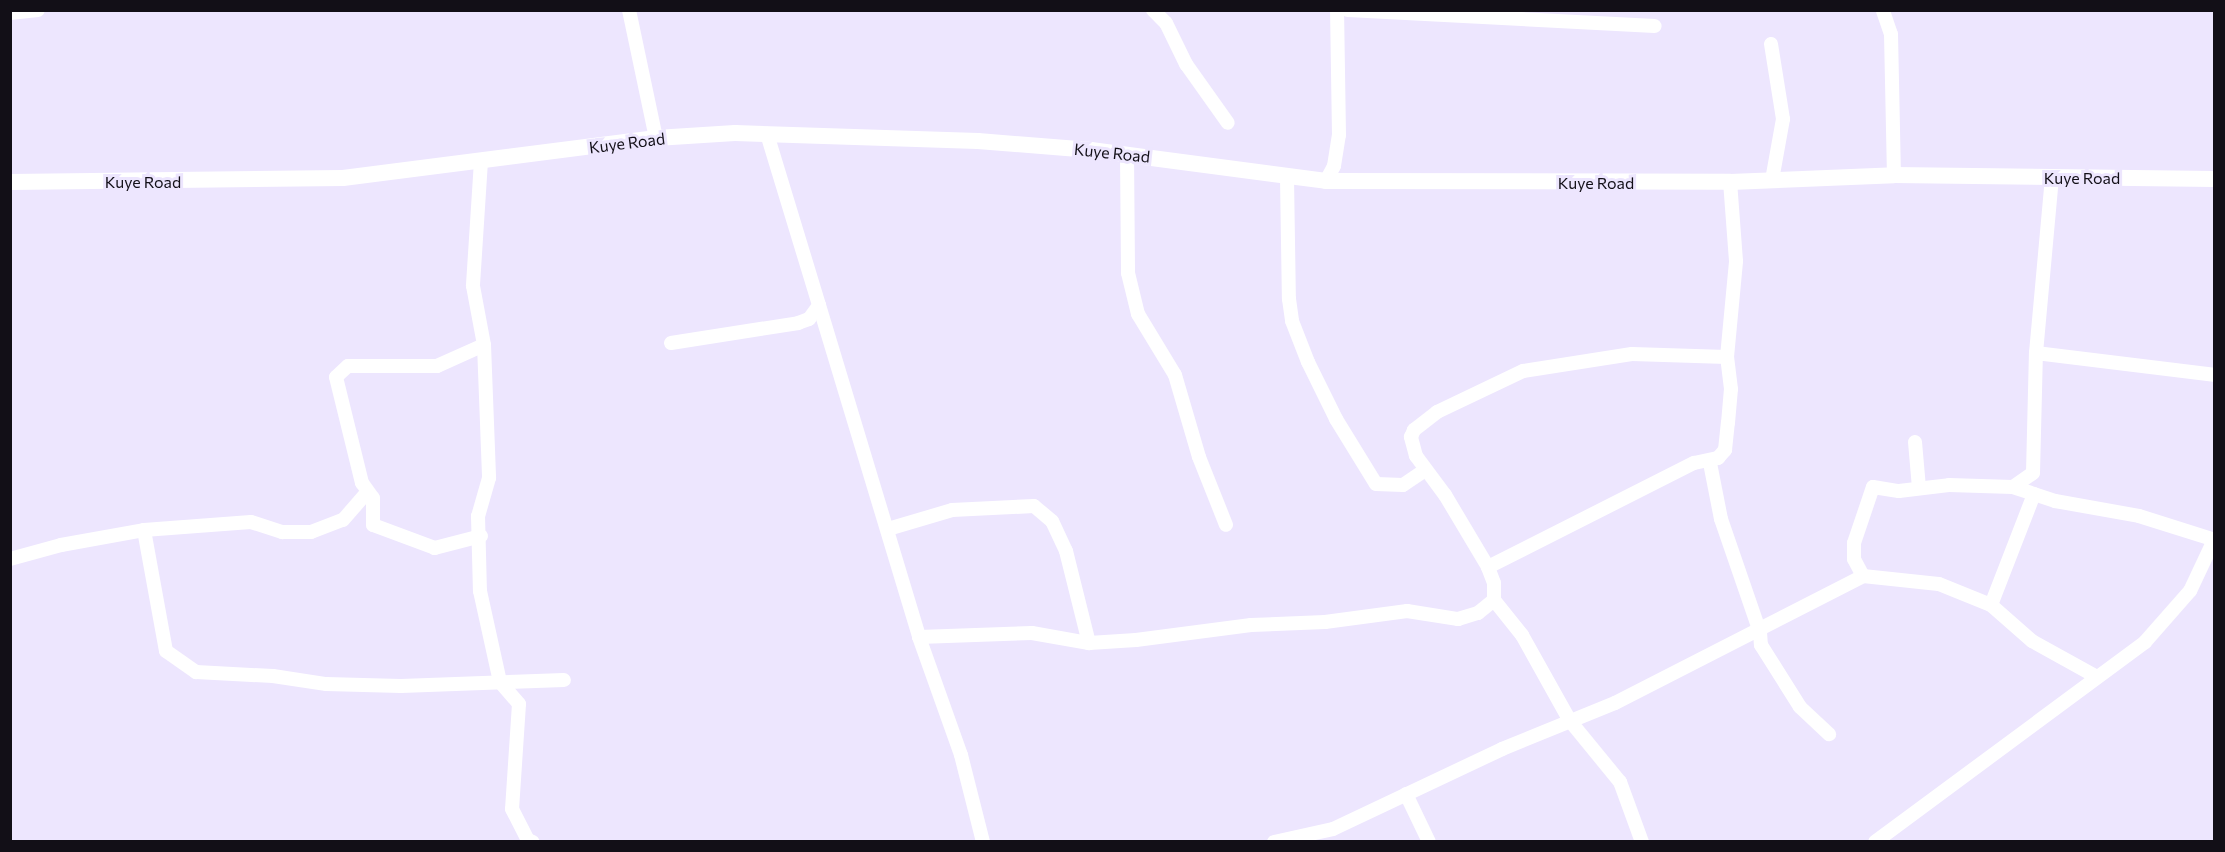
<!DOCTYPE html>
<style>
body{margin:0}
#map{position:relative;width:2225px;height:852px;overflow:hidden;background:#ede6fe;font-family:Commissioner,sans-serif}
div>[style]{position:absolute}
.minor>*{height:14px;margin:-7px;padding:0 7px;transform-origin:7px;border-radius:7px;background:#fff}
.tertiary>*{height:16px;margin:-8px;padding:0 8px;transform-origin:8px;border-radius:8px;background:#fff}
span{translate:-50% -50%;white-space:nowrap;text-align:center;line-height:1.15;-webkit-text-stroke:6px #ede6fe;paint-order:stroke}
.street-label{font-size:16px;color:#120f17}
.frame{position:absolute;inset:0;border:12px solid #120f17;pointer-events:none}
</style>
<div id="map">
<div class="minor">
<div style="left:629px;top:10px;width:131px;rotate:78.1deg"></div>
<div style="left:1153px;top:10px;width:18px;rotate:45deg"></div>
<div style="left:1166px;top:23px;width:46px;rotate:64deg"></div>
<div style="left:1186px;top:64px;width:72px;rotate:54.6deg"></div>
<div style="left:1348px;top:10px;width:307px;rotate:3deg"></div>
<div style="left:1883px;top:11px;width:24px;rotate:71deg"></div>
<div style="left:1891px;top:34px;width:141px;rotate:88.8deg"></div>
<div style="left:10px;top:13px;width:28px;rotate:-6deg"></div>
<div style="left:1771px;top:44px;width:76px;rotate:80.9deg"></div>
<div style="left:1783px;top:119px;width:62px;rotate:100.2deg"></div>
<div style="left:1127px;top:154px;width:119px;rotate:89.5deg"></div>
<div style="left:1128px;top:273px;width:42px;rotate:76.3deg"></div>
<div style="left:1138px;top:314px;width:71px;rotate:58.8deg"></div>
<div style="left:1175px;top:375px;width:85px;rotate:73.7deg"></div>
<div style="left:1199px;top:457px;width:73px;rotate:68.3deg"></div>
<div style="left:481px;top:161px;width:125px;rotate:93.7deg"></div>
<div style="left:473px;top:286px;width:60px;rotate:79.4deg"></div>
<div style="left:484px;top:345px;width:133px;rotate:87.8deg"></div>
<div style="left:489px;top:478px;width:40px;rotate:106deg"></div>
<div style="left:478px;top:516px;width:75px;rotate:88.5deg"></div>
<div style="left:480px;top:591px;width:93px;rotate:77.6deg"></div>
<div style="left:500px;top:682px;width:29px;rotate:49deg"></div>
<div style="left:519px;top:704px;width:105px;rotate:93.8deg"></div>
<div style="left:512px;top:809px;width:35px;rotate:63deg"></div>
<div style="left:528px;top:840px;width:5px;rotate:22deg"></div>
<div style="left:1287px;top:178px;width:121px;rotate:89.1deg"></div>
<div style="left:1289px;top:299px;width:22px;rotate:82deg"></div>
<div style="left:1292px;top:321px;width:44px;rotate:68.7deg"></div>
<div style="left:1308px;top:362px;width:64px;rotate:63.8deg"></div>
<div style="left:1336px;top:419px;width:76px;rotate:58.4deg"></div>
<div style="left:1376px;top:484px;width:27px;rotate:2deg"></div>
<div style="left:1403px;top:485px;width:27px;rotate:-34deg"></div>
<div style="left:1326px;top:181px;width:17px;rotate:-62deg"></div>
<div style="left:1334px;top:166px;width:31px;rotate:-81deg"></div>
<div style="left:1339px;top:135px;width:125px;rotate:-90.9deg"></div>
<div style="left:819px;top:305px;width:347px;rotate:73.2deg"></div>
<div style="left:919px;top:637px;width:125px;rotate:70.4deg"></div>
<div style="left:961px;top:755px;width:90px;rotate:75.8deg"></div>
<div style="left:671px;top:343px;width:129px;rotate:-8.9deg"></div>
<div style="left:798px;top:323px;width:12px;rotate:-20deg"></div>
<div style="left:809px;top:319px;width:17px;rotate:-54deg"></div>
<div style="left:819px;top:305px;width:179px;rotate:-106.9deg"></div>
<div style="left:2036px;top:353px;width:179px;rotate:7deg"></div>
<div style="left:1915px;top:442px;width:46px;rotate:85deg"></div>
<div style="left:1710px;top:463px;width:57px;rotate:78.9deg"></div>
<div style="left:1721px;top:519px;width:120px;rotate:71deg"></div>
<div style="left:1760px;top:632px;width:13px;rotate:86deg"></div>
<div style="left:1761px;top:645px;width:73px;rotate:57.8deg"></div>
<div style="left:1800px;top:707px;width:40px;rotate:43deg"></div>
<div style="left:2013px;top:487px;width:24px;rotate:-35deg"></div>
<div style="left:2033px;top:473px;width:120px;rotate:-88.6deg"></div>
<div style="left:2036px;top:353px;width:176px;rotate:-84.8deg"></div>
<div style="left:888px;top:529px;width:67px;rotate:-16.5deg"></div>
<div style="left:952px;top:510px;width:82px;rotate:-2.8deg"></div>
<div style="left:1034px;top:506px;width:23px;rotate:40deg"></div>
<div style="left:1052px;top:521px;width:33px;rotate:65deg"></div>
<div style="left:1066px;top:551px;width:95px;rotate:76deg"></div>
<div style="left:144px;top:530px;width:123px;rotate:79.7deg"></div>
<div style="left:166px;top:651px;width:37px;rotate:35deg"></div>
<div style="left:196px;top:672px;width:77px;rotate:3deg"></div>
<div style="left:273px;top:676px;width:54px;rotate:8.6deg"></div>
<div style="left:326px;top:684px;width:75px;rotate:1.5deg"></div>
<div style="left:401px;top:686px;width:163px;rotate:-2.1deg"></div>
<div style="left:481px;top:536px;width:48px;rotate:165.4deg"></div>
<div style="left:435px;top:548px;width:66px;rotate:-159.6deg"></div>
<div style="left:373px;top:525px;width:27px;rotate:-90deg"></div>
<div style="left:373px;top:498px;width:19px;rotate:-126deg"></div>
<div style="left:362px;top:483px;width:109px;rotate:-103.8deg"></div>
<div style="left:336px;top:377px;width:16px;rotate:-43deg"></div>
<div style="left:348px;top:366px;width:89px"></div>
<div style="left:437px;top:366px;width:51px;rotate:-24.1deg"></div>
<div style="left:10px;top:559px;width:53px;rotate:-15.4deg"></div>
<div style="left:61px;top:545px;width:84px;rotate:-10.2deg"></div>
<div style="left:144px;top:530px;width:107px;rotate:-4.3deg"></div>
<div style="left:251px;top:522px;width:33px;rotate:18deg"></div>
<div style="left:282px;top:532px;width:29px"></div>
<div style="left:311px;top:532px;width:34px;rotate:-21deg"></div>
<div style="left:343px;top:520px;width:37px;rotate:-49deg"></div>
<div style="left:1488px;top:567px;width:231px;rotate:-26.8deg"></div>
<div style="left:1694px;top:463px;width:25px;rotate:-12deg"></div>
<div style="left:1718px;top:458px;width:11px;rotate:-49deg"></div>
<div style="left:1725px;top:450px;width:27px;rotate:-84deg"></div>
<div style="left:1728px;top:423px;width:34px;rotate:-85deg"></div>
<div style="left:1731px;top:389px;width:32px;rotate:-97deg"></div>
<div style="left:1863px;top:576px;width:19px;rotate:-118deg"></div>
<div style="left:1854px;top:559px;width:16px;rotate:-90deg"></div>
<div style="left:1854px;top:543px;width:59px;rotate:-71.3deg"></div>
<div style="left:1873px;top:487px;width:26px;rotate:9deg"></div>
<div style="left:1899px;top:491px;width:50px;rotate:-6.8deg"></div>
<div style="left:1949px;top:485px;width:64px;rotate:1.8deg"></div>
<div style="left:2013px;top:487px;width:44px;rotate:18.4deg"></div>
<div style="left:2055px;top:501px;width:85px;rotate:10.1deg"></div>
<div style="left:2139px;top:516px;width:77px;rotate:17.5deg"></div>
<div style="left:1991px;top:605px;width:119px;rotate:-68.8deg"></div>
<div style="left:919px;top:637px;width:113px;rotate:-2deg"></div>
<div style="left:1032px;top:633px;width:58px;rotate:10deg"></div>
<div style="left:1089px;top:643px;width:47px;rotate:-3.7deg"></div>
<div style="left:1136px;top:640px;width:116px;rotate:-7.4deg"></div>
<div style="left:1251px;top:625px;width:74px;rotate:-2.3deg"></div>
<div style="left:1325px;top:622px;width:83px;rotate:-7.6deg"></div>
<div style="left:1407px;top:611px;width:52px;rotate:8.9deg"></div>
<div style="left:1458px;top:619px;width:21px;rotate:-17deg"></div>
<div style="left:1478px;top:613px;width:21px;rotate:-39deg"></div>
<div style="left:1406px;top:794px;width:53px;rotate:64.4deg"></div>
<div style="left:1274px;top:842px;width:60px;rotate:-12.4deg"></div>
<div style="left:1333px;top:829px;width:187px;rotate:-25.3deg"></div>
<div style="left:1502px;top:749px;width:122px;rotate:-22.2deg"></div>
<div style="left:1615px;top:703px;width:279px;rotate:-27.1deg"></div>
<div style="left:1863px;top:576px;width:76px;rotate:6deg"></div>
<div style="left:1939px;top:584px;width:56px;rotate:22deg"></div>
<div style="left:1991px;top:605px;width:55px;rotate:41.3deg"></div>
<div style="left:2032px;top:641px;width:74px;rotate:29deg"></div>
<div style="left:1642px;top:842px;width:64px;rotate:-110.1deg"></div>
<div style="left:1620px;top:782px;width:79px;rotate:-129.3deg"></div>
<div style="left:1570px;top:721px;width:98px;rotate:-119.2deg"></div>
<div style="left:1522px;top:635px;width:45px;rotate:-128.7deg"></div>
<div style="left:1494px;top:600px;width:17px;rotate:-90deg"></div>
<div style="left:1494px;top:583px;width:17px;rotate:-111deg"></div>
<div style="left:1488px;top:567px;width:84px;rotate:-120.8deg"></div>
<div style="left:1445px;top:495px;width:49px;rotate:-126.6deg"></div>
<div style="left:1416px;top:456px;width:20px;rotate:-105deg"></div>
<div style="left:1411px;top:437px;width:8px;rotate:-67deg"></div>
<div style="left:1414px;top:430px;width:29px;rotate:-38deg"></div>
<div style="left:1437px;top:412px;width:95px;rotate:-25.5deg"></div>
<div style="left:1523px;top:371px;width:110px;rotate:-8.9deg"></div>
<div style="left:1632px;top:354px;width:95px;rotate:1.8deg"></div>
<div style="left:1727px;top:357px;width:96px;rotate:-84.6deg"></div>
<div style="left:1736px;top:261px;width:79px;rotate:-94.3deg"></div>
<div style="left:1875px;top:842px;width:336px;rotate:-36.5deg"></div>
<div style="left:2145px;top:642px;width:68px;rotate:-48.6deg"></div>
<div style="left:2190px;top:591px;width:56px;rotate:-64.8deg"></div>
</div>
<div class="tertiary">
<div style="left:10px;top:182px;width:333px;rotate:-0.7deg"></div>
<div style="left:343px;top:178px;width:316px;rotate:-7.3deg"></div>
<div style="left:656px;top:138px;width:79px;rotate:-3.6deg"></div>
<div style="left:735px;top:133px;width:243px;rotate:1.9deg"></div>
<div style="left:978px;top:141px;width:113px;rotate:4.6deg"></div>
<div style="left:1091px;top:150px;width:237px;rotate:7.5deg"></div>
<div style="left:1326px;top:181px;width:404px;rotate:0.1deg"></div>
<div style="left:1730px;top:182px;width:164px;rotate:-2.4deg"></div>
<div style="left:1894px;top:175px;width:320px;rotate:0.7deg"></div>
</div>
<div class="street-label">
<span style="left:627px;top:143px;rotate:-7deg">Kuye Road</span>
<span style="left:1112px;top:153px;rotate:6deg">Kuye Road</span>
<span style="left:2082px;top:178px">Kuye Road</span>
<span style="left:143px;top:182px">Kuye Road</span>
<span style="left:1596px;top:183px">Kuye Road</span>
</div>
<div class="frame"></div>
</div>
